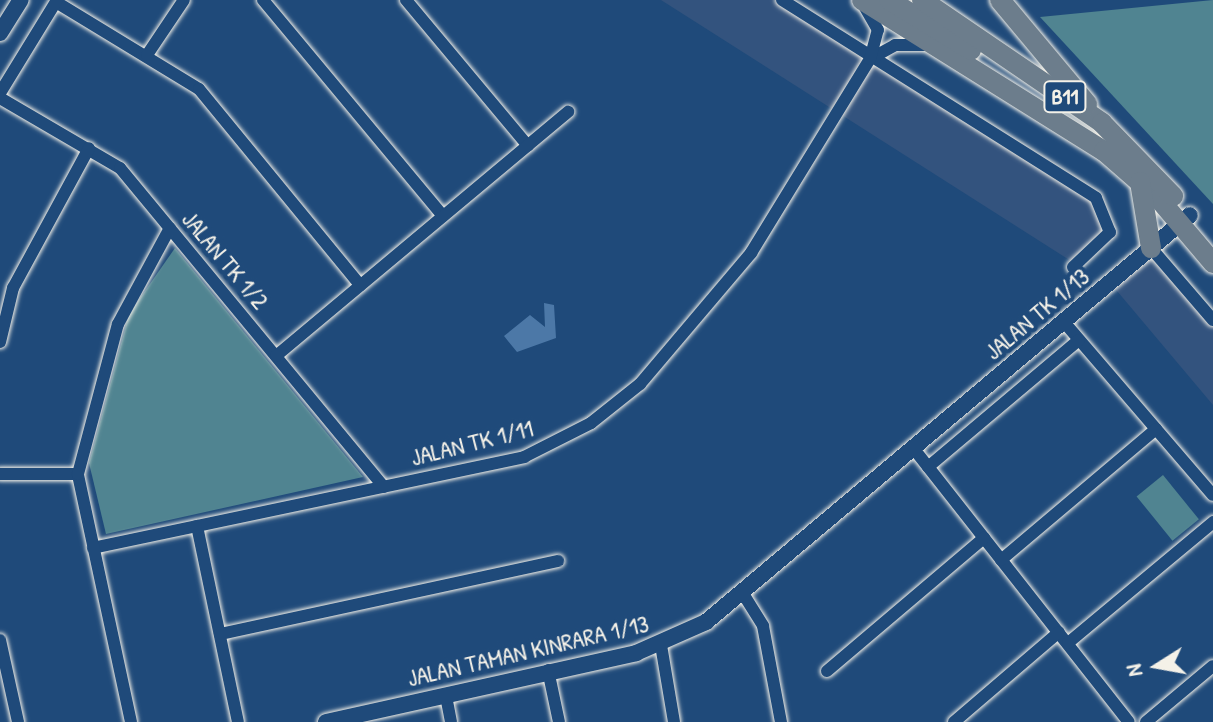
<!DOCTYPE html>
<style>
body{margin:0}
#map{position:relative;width:1213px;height:722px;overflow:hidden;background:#1f4a7a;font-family:"Patrick Hand",sans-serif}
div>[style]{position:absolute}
.built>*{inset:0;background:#33537e}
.green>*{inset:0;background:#508491;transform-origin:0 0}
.water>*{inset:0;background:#4c78a7}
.roads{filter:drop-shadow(0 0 2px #f4f1e8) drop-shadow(0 0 2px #f4f1e8)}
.minor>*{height:12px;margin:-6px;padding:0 6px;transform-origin:6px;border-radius:6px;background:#1f4a7a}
.tertiary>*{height:16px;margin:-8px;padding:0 8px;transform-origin:8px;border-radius:8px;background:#1f4a7a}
.primary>*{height:20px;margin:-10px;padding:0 10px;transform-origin:10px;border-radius:10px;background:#6c7d8c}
span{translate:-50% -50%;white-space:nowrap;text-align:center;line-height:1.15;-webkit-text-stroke:8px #1f4a7a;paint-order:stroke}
.shield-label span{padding:2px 6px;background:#1f4a7a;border:2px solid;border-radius:6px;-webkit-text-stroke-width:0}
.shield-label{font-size:22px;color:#f4f1e8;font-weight:700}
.street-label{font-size:24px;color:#f4f1e8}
.north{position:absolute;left:1117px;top:626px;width:80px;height:80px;-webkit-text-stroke:6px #1f4a7a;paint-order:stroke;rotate:259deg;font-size:22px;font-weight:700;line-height:32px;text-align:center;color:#f4f1e8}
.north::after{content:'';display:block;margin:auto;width:28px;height:36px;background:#f4f1e8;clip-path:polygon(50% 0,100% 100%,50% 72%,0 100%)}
</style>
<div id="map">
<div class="built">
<div style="clip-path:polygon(661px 0,774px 0,1093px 202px,1105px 230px,1071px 261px)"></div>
<div style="clip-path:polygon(1150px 252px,1213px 325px,1213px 405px,1112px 285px)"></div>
</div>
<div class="green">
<div style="clip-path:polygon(1213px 0,1213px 204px,1040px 17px)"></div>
<div style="clip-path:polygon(175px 248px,363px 477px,106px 534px,89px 463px,129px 314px)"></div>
<div style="left:1163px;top:475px;width:57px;height:34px;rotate:51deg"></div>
</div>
<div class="water">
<div style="clip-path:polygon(544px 303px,554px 305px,556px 338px,517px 352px,504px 336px,530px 315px,545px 327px)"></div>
</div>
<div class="roads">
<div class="minor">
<div style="left:263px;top:0;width:281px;rotate:50.2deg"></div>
<div style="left:406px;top:0;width:190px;rotate:50.1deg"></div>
<div style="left:782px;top:0;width:371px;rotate:32.2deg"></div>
<div style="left:1096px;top:198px;width:37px;rotate:68deg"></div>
<div style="left:1110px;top:232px;width:51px;rotate:136.6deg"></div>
<div style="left:56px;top:2px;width:167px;rotate:31.3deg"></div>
<div style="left:199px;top:89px;width:254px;rotate:50.6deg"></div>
<div style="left:147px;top:55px;width:66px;rotate:-56.1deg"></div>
<div style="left:870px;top:59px;width:29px;rotate:-29deg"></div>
<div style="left:895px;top:45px;width:31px"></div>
<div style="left:0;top:93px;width:109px;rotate:-58.5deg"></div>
<div style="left:0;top:98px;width:139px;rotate:30.3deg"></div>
<div style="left:120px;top:168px;width:414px;rotate:50.4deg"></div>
<div style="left:1151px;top:248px;width:95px;rotate:49.3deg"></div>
<div style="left:1064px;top:322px;width:228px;rotate:49.3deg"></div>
<div style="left:0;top:342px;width:56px;rotate:-76.5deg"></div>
<div style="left:13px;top:288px;width:159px;rotate:-61.5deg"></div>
<div style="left:276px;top:356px;width:381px;rotate:-39.9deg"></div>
<div style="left:914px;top:449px;width:347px;rotate:51.8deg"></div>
<div style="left:928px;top:467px;width:197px;rotate:-40.1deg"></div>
<div style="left:0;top:474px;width:78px"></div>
<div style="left:197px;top:526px;width:200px;rotate:78.2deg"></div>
<div style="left:93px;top:548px;width:441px;rotate:-11.9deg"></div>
<div style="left:524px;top:457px;width:75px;rotate:-26.9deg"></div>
<div style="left:591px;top:423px;width:63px;rotate:-38.5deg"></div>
<div style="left:640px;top:384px;width:172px;rotate:-49.7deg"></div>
<div style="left:751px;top:253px;width:228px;rotate:-58.5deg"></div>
<div style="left:870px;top:59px;width:30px;rotate:-75deg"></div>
<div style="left:878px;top:30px;width:28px;rotate:-120deg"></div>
<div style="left:1001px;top:560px;width:203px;rotate:-40.2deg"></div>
<div style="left:742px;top:592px;width:40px;rotate:58deg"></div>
<div style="left:763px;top:626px;width:98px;rotate:79.4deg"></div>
<div style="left:220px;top:634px;width:346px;rotate:-12.2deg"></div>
<div style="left:0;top:640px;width:84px;rotate:77.6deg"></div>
<div style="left:1068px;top:643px;width:189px;rotate:-39.8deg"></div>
<div style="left:661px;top:645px;width:78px;rotate:80.4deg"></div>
<div style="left:548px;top:670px;width:53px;rotate:78.1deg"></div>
<div style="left:827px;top:671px;width:206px;rotate:-40.3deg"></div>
<div style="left:446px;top:696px;width:26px;rotate:79deg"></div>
<div style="left:131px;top:722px;width:254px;rotate:-102.1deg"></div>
<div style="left:78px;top:474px;width:155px;rotate:-75.1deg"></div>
<div style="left:118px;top:324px;width:109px;rotate:-61.6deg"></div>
<div style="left:954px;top:722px;width:138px;rotate:-40.6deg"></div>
<div style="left:1146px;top:722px;width:87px;rotate:-39.9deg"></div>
</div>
<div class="tertiary">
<div style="left:0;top:33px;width:39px;rotate:-58deg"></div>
<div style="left:326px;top:722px;width:318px;rotate:-12.5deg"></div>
<div style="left:636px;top:653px;width:77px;rotate:-23.9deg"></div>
<div style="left:706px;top:622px;width:632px;rotate:-40.06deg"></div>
</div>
<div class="primary">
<div style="left:862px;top:0;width:285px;rotate:32deg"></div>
<div style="left:1104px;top:151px;width:73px;rotate:41.1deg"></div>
<div style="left:1159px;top:199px;width:84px;rotate:49.8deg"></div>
<div style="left:889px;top:0;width:96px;rotate:31.4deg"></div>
<div style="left:922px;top:0;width:218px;rotate:34.3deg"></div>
<div style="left:1102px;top:123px;width:102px;rotate:45.8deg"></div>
<div style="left:1000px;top:0;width:136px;rotate:50.1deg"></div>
<div style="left:1140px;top:182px;width:67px;rotate:80.5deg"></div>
</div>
</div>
<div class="shield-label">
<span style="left:1065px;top:97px">B11</span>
</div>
<div class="street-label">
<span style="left:225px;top:260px;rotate:50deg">JALAN TK 1/2</span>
<span style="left:1037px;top:314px;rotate:-40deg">JALAN TK 1/13</span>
<span style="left:472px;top:443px;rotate:-14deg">JALAN TK 1/11</span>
<span style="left:528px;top:651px;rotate:-13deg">JALAN TAMAN KINRARA 1/13</span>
</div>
<div class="north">N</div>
</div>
